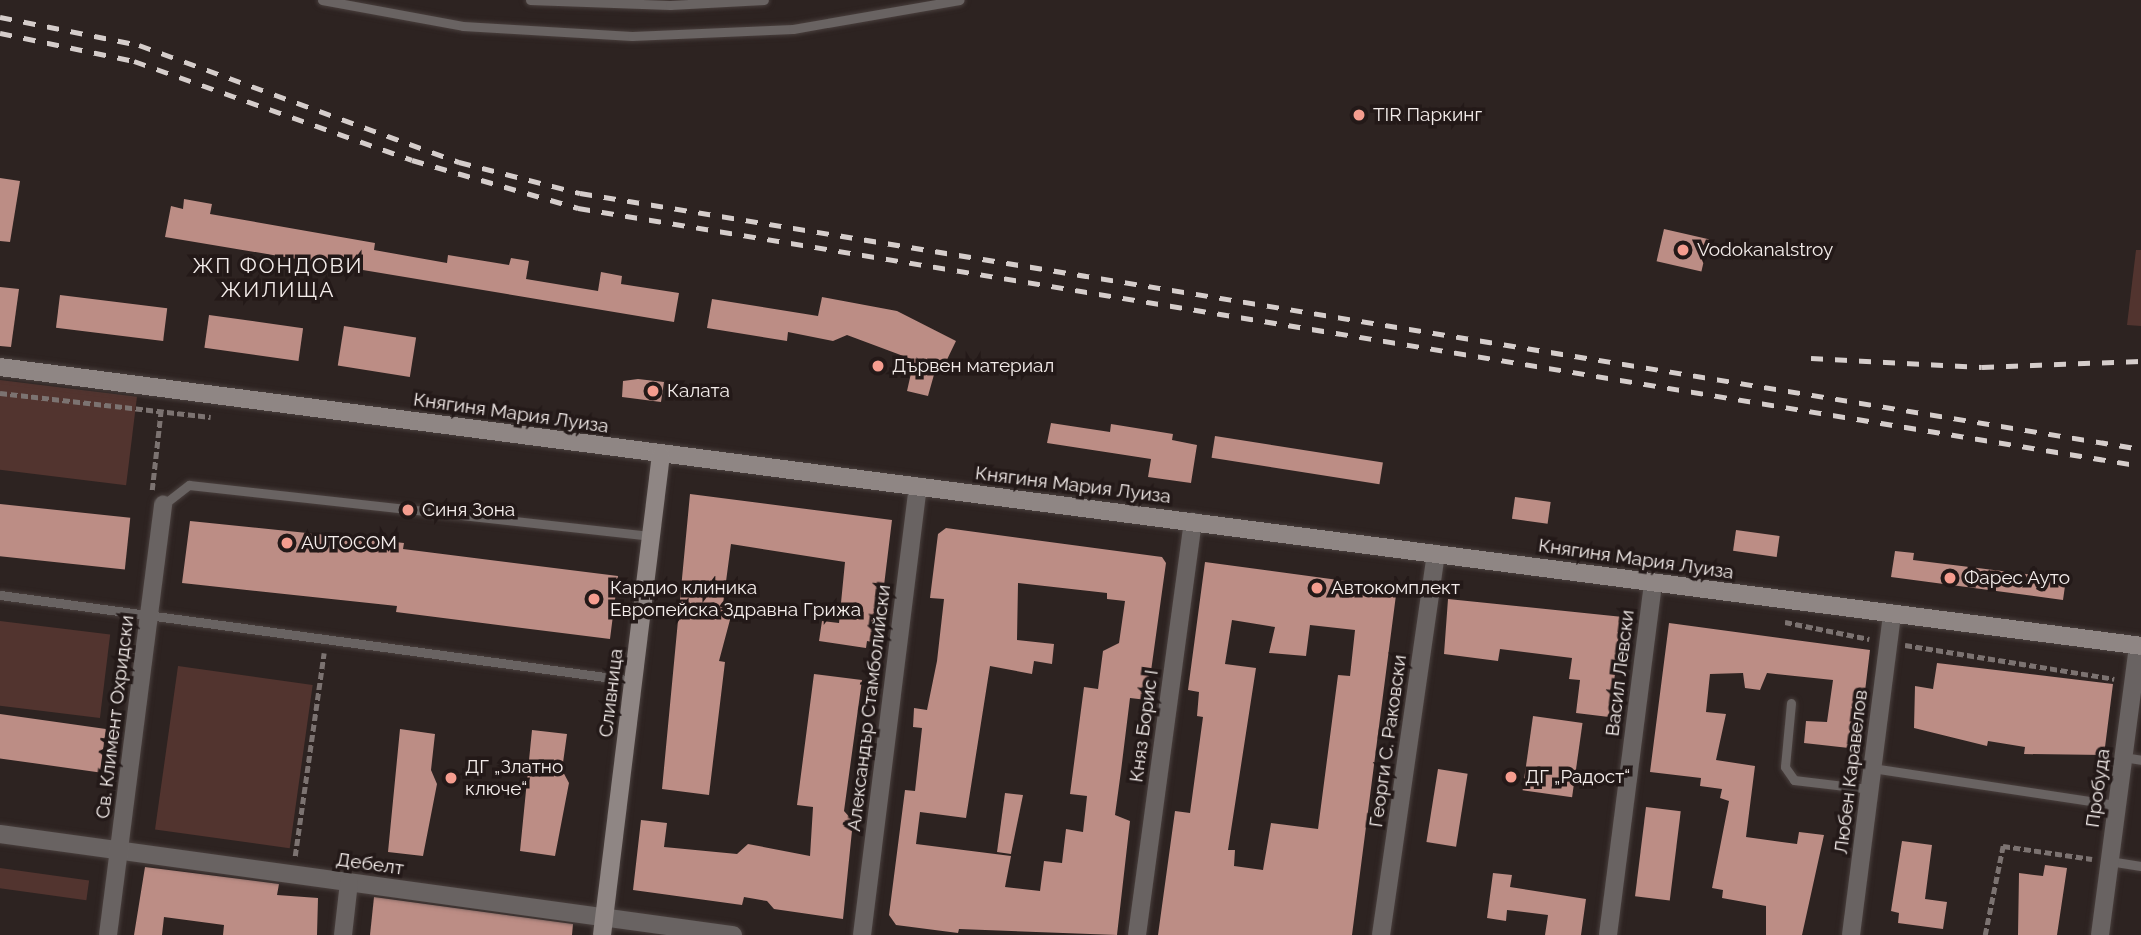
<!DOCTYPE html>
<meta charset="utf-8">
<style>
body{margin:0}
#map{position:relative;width:2141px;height:935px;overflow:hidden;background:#2d2321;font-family:Raleway,sans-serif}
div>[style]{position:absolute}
.green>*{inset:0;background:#52342f;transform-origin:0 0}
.building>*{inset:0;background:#bc8d85;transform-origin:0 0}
.path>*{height:4.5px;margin-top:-2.25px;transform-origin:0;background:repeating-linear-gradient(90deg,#7c7371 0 7px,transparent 0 10.5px)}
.roads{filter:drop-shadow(0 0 2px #493f3d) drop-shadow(0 0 2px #493f3d)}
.lane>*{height:9px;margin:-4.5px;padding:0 4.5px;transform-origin:4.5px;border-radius:4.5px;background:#696362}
.street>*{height:18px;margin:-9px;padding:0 9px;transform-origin:9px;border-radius:9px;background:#696362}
.secondary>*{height:18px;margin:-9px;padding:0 9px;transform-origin:9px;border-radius:9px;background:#8f8684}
.rail>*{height:5px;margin-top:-2.5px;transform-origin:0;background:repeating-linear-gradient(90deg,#d5cdcb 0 12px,transparent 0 24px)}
.dots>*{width:19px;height:19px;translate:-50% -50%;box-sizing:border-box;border:4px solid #231918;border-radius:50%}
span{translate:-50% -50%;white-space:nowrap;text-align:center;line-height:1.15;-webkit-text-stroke:7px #231918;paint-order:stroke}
.poi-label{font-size:19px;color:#f4edeb}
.left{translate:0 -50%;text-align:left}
.street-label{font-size:19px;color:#f4edeb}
.neighbourhood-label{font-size:21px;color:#f4edeb;letter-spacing:2px}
</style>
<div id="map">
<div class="green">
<div style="clip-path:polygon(2136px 250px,2141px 250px,2141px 326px,2127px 325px)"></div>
<div style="left:0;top:380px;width:138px;height:89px;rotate:7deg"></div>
<div style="left:0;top:621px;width:111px;height:84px;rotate:7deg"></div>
<div style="left:178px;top:666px;width:136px;height:165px;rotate:8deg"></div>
<div style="left:0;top:868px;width:90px;height:20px;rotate:8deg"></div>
</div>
<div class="building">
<div style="clip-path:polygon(0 178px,20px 181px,10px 242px,0 241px)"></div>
<div style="clip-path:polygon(184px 199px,212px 204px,210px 214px,375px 243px,374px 250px,447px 263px,448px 255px,509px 265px,511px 258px,529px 261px,526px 279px,598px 291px,601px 272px,622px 276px,621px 284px,679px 293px,674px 322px,165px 237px,171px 206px,183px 209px)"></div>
<div style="left:1664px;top:229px;width:46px;height:33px;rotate:13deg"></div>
<div style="clip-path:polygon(0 287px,19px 289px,11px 347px,0 346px)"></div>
<div style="left:60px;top:295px;width:108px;height:33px;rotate:7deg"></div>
<div style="clip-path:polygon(822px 297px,897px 311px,956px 341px,941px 372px,935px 371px,928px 396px,907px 391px,914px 360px,847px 335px,833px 341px,788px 332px,787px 341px,707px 328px,712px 299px,818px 316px)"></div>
<div style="left:209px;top:315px;width:95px;height:33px;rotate:8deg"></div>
<div style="left:344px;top:326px;width:73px;height:40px;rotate:9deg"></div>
<div style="clip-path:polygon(638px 379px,664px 382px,661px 402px,622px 397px,623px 381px)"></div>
<div style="clip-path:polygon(1051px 423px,1110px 432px,1111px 424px,1173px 434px,1172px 440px,1197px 445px,1191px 483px,1148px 477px,1151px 459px,1047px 443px)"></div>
<div style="left:1215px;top:436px;width:170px;height:22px;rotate:9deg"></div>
<div style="clip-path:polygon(690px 494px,892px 520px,877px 643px,867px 641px,866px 648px,819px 641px,822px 621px,839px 623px,845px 562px,731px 544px,723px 604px,731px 616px,719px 661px,725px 662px,709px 795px,662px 789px)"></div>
<div style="left:1515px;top:497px;width:36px;height:22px;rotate:8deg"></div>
<div style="left:0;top:504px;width:131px;height:52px;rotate:6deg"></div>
<div style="clip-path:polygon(190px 521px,404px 543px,403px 549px,618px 576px,610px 639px,396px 612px,397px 606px,182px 583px)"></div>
<div style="clip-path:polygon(evenodd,946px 528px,1162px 557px,1166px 563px,1147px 700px,1130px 698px,1121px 771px,1115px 815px,1130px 821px,1117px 935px,959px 929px,958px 933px,896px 925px,889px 915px,905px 790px,915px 791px,922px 728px,913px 727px,914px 708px,927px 710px,937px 661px,944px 599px,930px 598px,938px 534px,946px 528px,1018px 583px,1107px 593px,1107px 599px,1125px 601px,1119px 643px,1103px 651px,1098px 689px,1084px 687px,1070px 794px,1087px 796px,1083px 832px,1066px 829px,1062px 863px,1044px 861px,1040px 891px,1005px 887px,1011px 856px,916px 844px,920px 812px,966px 818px,990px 666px,1032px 674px,1034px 661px,1052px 664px,1054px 644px,1017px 640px,1018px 583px)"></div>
<div style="left:1736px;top:530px;width:44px;height:21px;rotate:8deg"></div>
<div style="clip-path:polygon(1895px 551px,1914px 553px,1913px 560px,2066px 579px,2063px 600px,1891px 577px)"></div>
<div style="clip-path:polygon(evenodd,1205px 562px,1390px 587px,1396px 595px,1352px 935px,1158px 935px,1175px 811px,1190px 813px,1203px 717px,1197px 716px,1199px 692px,1188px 690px,1205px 562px,1232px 620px,1275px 627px,1269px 653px,1306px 656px,1310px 625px,1355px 630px,1350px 676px,1338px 675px,1318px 829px,1271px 823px,1263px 870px,1234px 866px,1235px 850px,1228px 850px,1256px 668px,1225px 664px,1232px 620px)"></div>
<div style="clip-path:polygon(1448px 599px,1623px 617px,1609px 717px,1576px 713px,1580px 680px,1569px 679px,1572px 658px,1500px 649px,1498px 661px,1444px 654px)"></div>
<div style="clip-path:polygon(1669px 623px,1870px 650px,1858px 749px,1804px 743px,1806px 721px,1827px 722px,1833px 680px,1767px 673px,1760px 690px,1745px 688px,1743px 673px,1710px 674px,1706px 712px,1726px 714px,1716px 760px,1755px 766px,1746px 837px,1797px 844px,1799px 832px,1824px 835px,1802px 935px,1766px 935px,1766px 906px,1722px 898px,1723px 890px,1712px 888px,1729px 801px,1720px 798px,1722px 789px,1700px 786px,1701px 778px,1650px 772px)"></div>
<div style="clip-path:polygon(1937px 663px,2113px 684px,2104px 755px,2024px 754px,2025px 747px,1988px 741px,1987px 746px,1914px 728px,1915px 686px,1933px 689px)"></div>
<div style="clip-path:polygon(814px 674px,862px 680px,844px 811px,853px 821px,843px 919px,774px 909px,767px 901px,744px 897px,742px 905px,633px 890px,641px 820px,667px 823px,664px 847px,737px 854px,748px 844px,810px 856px,813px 807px,797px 805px)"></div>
<div style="left:0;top:714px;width:107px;height:44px;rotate:8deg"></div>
<div style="left:1533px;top:716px;width:50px;height:75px;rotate:8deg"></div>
<div style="clip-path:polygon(400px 729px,435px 734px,431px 770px,437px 784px,423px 856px,388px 852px)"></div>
<div style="clip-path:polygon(532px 730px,567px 734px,562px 770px,569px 783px,555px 856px,520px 851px)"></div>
<div style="left:1438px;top:769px;width:30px;height:74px;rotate:9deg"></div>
<div style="clip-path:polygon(1005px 793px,1023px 795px,1011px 854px,997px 852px)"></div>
<div style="left:1646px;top:807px;width:35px;height:90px;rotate:7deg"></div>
<div style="clip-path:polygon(1902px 841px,1932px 845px,1925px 899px,1947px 902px,1943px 929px,1898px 923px,1899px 913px,1891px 911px)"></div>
<div style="clip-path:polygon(2045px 865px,2067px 868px,2057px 935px,2018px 935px,2019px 873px,2043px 876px)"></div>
<div style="clip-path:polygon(145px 867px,279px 884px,277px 895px,318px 898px,317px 935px,223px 935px,224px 925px,164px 917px,162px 935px,134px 935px)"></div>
<div style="clip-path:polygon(1493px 873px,1512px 875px,1510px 887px,1586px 899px,1581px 935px,1545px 935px,1548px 915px,1507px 910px,1506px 921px,1487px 918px)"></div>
<div style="clip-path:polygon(374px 897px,573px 924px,572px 935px,370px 935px)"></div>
</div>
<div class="path">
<div style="left:0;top:393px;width:212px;rotate:6.5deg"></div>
<div style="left:152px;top:490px;width:81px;rotate:-83.6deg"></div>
<div style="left:1785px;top:622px;width:86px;rotate:11.4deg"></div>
<div style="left:1905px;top:645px;width:212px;rotate:9.2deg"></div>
<div style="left:295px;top:856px;width:205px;rotate:-81.9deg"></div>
<div style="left:1985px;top:935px;width:91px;rotate:-78.6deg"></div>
<div style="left:2003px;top:846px;width:90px;rotate:8.3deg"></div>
</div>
<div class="roads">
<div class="lane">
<div style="left:322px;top:0;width:143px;rotate:10.4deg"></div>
<div style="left:463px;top:26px;width:169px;rotate:3.4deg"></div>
<div style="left:632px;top:36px;width:161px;rotate:-2.5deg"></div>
<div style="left:793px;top:29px;width:169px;rotate:-9.9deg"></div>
<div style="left:530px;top:0;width:140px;rotate:2deg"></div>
<div style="left:670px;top:5px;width:94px;rotate:-3deg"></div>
<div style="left:163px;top:505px;width:33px;rotate:-38deg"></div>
<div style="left:189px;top:485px;width:466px;rotate:6.3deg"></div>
<div style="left:0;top:595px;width:640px;rotate:7.72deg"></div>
<div style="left:1791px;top:703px;width:64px;rotate:95.4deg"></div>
<div style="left:1785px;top:767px;width:16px;rotate:55deg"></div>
<div style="left:1794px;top:780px;width:77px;rotate:6.8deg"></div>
<div style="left:2123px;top:757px;width:18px;rotate:9deg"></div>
<div style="left:1872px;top:768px;width:248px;rotate:8.6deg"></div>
<div style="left:2109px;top:861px;width:32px;rotate:9deg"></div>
</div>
<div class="street">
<div style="left:0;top:834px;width:740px;rotate:7.85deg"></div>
<div style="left:108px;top:935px;width:434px;rotate:-82.7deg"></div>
<div style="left:343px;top:935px;width:53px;rotate:-83.5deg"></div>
<div style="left:862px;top:935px;width:452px;rotate:-82.9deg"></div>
<div style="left:1137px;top:935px;width:417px;rotate:-82.3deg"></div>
<div style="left:1381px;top:935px;width:385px;rotate:-81.8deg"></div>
<div style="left:1608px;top:935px;width:356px;rotate:-82.7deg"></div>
<div style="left:1851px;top:935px;width:324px;rotate:-82.7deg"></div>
<div style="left:2100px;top:935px;width:291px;rotate:-82.5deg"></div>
</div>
<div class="secondary">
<div style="left:0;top:367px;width:2159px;rotate:7.42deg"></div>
<div style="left:602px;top:935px;width:483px;rotate:-83deg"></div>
</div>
</div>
<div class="rail">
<div style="left:0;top:17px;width:142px;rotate:11.4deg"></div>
<div style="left:139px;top:45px;width:341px;rotate:20.1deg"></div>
<div style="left:459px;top:162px;width:125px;rotate:14.4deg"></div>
<div style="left:580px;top:193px;width:1582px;rotate:9.31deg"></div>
<div style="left:0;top:33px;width:137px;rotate:11.8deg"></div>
<div style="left:134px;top:61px;width:295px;rotate:19.6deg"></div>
<div style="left:412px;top:160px;width:173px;rotate:16.1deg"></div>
<div style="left:578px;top:208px;width:1584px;rotate:9.37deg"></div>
<div style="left:1811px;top:358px;width:171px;rotate:3deg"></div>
<div style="left:1982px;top:367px;width:159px;rotate:-2.2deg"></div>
</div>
<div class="dots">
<div style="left:1359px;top:115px;background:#f59d8f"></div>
<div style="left:1683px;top:250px;background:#f59d8f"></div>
<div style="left:878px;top:366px;background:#f59d8f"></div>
<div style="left:653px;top:391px;background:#f59d8f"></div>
<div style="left:408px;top:510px;background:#f59d8f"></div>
<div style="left:287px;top:543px;background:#f59d8f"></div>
<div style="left:1950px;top:578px;background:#f59d8f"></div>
<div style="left:1317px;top:588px;background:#f59d8f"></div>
<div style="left:594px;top:599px;background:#f59d8f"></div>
<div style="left:1511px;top:777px;background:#f59d8f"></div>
<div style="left:451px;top:778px;background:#f59d8f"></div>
</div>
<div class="poi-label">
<span class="left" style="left:1373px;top:115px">TIR Паркинг</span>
<span class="left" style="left:1697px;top:250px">Vodokanalstroy</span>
<span class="left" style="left:892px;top:366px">Дървен материал</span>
<span class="left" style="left:667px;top:391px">Калата</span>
<span class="left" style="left:422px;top:510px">Синя Зона</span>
<span class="left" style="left:301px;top:543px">AUTOCOM</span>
<span class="left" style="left:1964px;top:578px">Фарес Ауто</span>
<span class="left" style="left:610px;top:599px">Кардио клиника<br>Европейска Здравна Грижа</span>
<span class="left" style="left:1331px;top:588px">Автокомплект</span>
<span class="left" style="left:465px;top:778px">ДГ „Златно<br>ключе“</span>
<span class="left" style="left:1525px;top:777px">ДГ „Радост“</span>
</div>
<div class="street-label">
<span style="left:511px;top:413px;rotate:8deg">Княгиня Мария Луиза</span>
<span style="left:1073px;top:485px;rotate:7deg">Княгиня Мария Луиза</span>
<span style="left:1636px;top:559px;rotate:8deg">Княгиня Мария Луиза</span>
<span style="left:1620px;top:673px;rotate:-83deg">Васил Левски</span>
<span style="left:611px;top:693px;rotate:-83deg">Сливница</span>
<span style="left:869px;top:708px;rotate:-83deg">Александър Стамболийски</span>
<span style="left:115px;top:717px;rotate:-83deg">Св. Климент Охридски</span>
<span style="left:1144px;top:726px;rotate:-82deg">Княз Борис I</span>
<span style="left:1388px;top:741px;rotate:-82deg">Георги С. Раковски</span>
<span style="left:1851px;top:772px;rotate:-83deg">Любен Каравелов</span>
<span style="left:2098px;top:788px;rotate:-82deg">Пробуда</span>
<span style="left:370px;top:864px;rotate:8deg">Дебелт</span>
</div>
<div class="neighbourhood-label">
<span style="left:278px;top:278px">ЖП ФОНДОВИ<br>ЖИЛИЩА</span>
</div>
</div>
